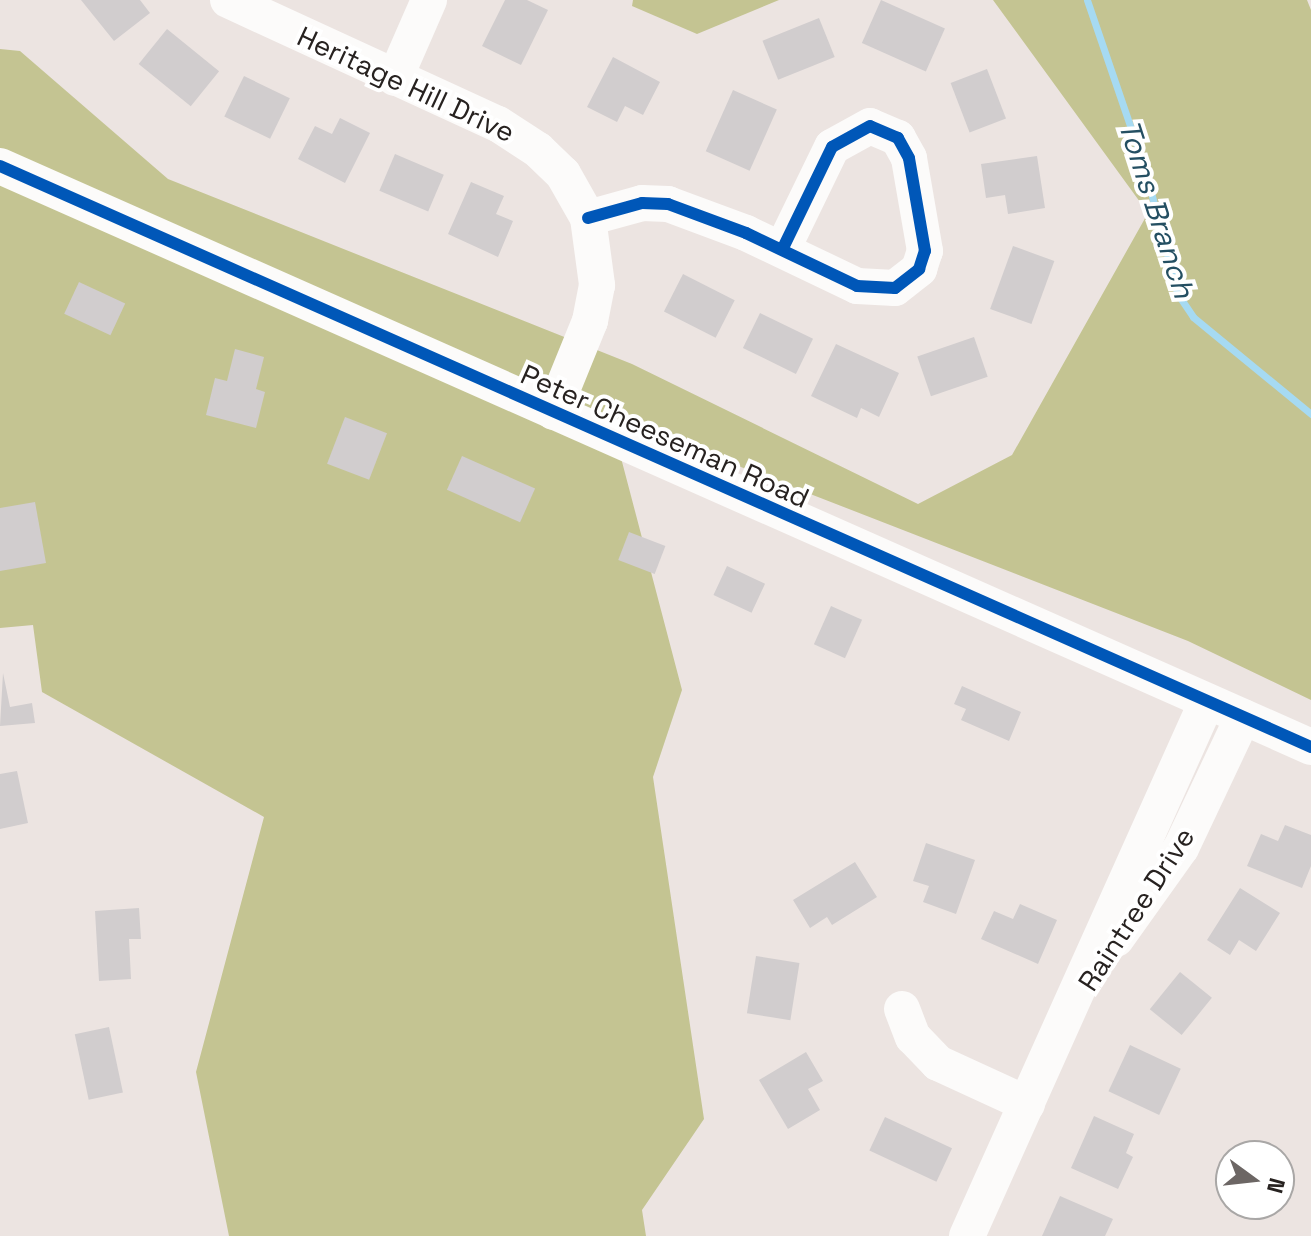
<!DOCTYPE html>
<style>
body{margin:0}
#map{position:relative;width:1311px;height:1236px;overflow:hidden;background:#ece4e1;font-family:"Space Grotesk",sans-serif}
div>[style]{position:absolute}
.forest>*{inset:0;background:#c4c492}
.stream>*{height:7px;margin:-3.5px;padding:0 3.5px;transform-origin:3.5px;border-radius:3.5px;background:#a6daf2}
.building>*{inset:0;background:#d1cdce;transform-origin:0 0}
.minor>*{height:36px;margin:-18px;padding:0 18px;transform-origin:18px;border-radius:18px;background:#fcfbfa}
.cycleway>*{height:12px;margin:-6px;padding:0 6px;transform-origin:6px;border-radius:6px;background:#0057b8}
span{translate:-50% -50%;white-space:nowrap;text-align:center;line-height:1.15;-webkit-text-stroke:8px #fff;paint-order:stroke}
.street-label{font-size:28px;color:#272220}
.water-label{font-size:30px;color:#244f62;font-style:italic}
.north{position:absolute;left:1215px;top:1140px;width:80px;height:80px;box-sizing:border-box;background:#fff;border:2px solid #a9a7a6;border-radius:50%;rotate:105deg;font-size:22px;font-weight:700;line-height:32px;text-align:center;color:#272220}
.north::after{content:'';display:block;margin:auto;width:28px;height:36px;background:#6c6664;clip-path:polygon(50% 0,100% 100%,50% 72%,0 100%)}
</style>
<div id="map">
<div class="forest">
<div style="clip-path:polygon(633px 0,779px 0,697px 34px,632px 6px)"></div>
<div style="clip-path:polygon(993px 0,1307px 0,1311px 10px,1311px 700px,1188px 641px,610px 416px,682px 690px,653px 777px,704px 1119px,642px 1210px,646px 1236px,229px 1236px,196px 1072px,264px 817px,42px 692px,33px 625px,0 628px,0 49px,20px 51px,168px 179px,632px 364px,918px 504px,1012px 455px,1148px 213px)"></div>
</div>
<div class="stream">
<div style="left:1087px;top:0;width:179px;rotate:71.1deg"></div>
<div style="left:1145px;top:169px;width:128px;rotate:75.5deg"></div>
<div style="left:1177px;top:293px;width:29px;rotate:56deg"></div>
<div style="left:1193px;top:317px;width:153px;rotate:39.4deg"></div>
</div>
<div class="building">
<div style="clip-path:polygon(81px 0,140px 0,150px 13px,114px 41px)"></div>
<div style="clip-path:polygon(505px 0,527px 0,548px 10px,521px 65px,482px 46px)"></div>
<div style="left:881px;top:0;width:70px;height:47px;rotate:24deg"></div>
<div style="left:819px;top:18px;width:42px;height:61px;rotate:68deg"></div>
<div style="left:167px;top:29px;width:67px;height:45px;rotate:39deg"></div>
<div style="clip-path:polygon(613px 57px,660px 82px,643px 115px,625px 106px,617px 122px,587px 107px)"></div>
<div style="left:987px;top:69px;width:53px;height:39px;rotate:69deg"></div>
<div style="left:244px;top:76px;width:51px;height:45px;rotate:26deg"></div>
<div style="left:733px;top:90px;width:48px;height:67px;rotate:24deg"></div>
<div style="clip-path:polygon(340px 118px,370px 133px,345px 183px,298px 159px,315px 126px,332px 134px)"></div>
<div style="left:395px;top:154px;width:53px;height:40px;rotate:23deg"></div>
<div style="clip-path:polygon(1037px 156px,1045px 208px,1008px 214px,1005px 195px,986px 198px,981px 164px)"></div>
<div style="clip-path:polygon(471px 182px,504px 196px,496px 214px,513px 221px,498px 257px,448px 234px)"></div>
<div style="left:1013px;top:246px;width:44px;height:67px;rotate:20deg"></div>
<div style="left:683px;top:274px;width:58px;height:42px;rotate:27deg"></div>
<div style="left:79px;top:282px;width:51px;height:35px;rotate:25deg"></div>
<div style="left:760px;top:313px;width:59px;height:39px;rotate:26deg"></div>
<div style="left:974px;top:337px;width:42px;height:60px;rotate:71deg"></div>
<div style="clip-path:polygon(836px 344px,899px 373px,879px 417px,861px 408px,857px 418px,811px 396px)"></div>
<div style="clip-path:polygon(235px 349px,264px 357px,256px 389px,265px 392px,256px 428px,206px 415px,215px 378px,227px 381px)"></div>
<div style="left:345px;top:417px;width:45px;height:50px;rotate:21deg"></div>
<div style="left:462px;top:456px;width:80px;height:37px;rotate:24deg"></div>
<div style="clip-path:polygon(35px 502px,46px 563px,0 571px,0 508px)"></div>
<div style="left:629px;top:532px;width:39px;height:30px;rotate:21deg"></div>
<div style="left:727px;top:566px;width:42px;height:32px;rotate:25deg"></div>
<div style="left:831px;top:606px;width:34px;height:42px;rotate:24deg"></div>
<div style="clip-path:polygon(3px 673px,10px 707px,32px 703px,35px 723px,0 726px)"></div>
<div style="clip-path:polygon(962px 686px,1021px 712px,1009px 741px,961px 720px,966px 709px,954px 704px)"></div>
<div style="clip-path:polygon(17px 771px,28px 823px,0 829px,0 774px)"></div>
<div style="clip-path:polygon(1285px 825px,1311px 835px,1311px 866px,1302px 888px,1247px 866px,1261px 834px,1278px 841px)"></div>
<div style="clip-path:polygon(926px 843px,975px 860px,956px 914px,923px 902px,929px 886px,913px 881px)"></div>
<div style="clip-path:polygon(855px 862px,877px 897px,832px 925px,827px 917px,810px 928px,793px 900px)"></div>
<div style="clip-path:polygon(1240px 888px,1280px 913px,1256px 951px,1239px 940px,1230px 955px,1207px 940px)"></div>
<div style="clip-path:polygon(1020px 904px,1057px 920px,1038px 964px,981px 939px,994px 911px,1013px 919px)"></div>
<div style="clip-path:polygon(139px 908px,141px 939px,129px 939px,131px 979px,99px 981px,95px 911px)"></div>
<div style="left:756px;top:956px;width:44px;height:58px;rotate:9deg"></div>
<div style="left:1180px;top:972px;width:41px;height:48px;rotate:39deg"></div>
<div style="left:109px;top:1027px;width:67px;height:35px;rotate:78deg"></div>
<div style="left:1130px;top:1045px;width:56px;height:51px;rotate:25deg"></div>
<div style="clip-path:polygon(806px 1052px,823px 1081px,808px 1089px,820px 1110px,788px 1129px,759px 1080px)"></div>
<div style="clip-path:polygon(1094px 1116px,1134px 1134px,1126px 1153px,1133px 1157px,1118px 1189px,1071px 1168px)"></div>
<div style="left:885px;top:1117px;width:74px;height:37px;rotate:25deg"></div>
<div style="clip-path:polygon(1060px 1196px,1113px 1219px,1105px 1236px,1042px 1236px)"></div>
</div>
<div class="minor">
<div style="left:228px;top:0;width:297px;rotate:24.7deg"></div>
<div style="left:498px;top:124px;width:48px;rotate:33deg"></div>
<div style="left:538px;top:150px;width:35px;rotate:44deg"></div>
<div style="left:563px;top:174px;width:51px;rotate:60.4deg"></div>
<div style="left:588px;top:218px;width:68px;rotate:82.3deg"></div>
<div style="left:597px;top:285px;width:37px;rotate:101deg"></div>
<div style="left:590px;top:321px;width:98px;rotate:112.1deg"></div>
<div style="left:395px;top:78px;width:85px;rotate:-66.4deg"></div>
<div style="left:0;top:166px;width:1434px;rotate:23.9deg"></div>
<div style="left:588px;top:218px;width:56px;rotate:-15.5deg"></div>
<div style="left:642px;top:203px;width:26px;rotate:2deg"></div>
<div style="left:668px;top:204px;width:83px;rotate:20.4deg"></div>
<div style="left:746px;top:233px;width:123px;rotate:25.5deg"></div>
<div style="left:857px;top:286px;width:38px;rotate:3deg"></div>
<div style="left:895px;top:288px;width:31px;rotate:-38deg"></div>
<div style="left:919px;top:269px;width:19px;rotate:-72deg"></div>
<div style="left:925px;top:251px;width:94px;rotate:-99.8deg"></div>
<div style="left:909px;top:158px;width:23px;rotate:-119deg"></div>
<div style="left:898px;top:138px;width:30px;rotate:-157deg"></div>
<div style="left:870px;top:126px;width:43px;rotate:151.1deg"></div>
<div style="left:832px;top:147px;width:114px;rotate:115.9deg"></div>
<div style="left:1116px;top:939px;width:112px;rotate:-54.5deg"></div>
<div style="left:1181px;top:848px;width:145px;rotate:-64.7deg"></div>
<div style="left:902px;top:1009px;width:30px;rotate:69deg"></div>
<div style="left:913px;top:1037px;width:36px;rotate:46deg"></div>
<div style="left:938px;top:1063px;width:98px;rotate:24.7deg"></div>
<div style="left:967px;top:1236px;width:586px;rotate:-65.84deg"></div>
</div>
<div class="cycleway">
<div style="left:0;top:166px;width:1434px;rotate:23.9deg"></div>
<div style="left:588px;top:218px;width:56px;rotate:-15.5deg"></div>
<div style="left:642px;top:203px;width:26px;rotate:2deg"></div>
<div style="left:668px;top:204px;width:83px;rotate:20.4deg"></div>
<div style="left:746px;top:233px;width:123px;rotate:25.5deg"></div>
<div style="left:857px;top:286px;width:38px;rotate:3deg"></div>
<div style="left:895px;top:288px;width:31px;rotate:-38deg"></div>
<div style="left:919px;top:269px;width:19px;rotate:-72deg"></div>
<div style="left:925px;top:251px;width:94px;rotate:-99.8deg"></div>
<div style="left:909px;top:158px;width:23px;rotate:-119deg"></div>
<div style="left:898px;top:138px;width:30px;rotate:-157deg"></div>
<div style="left:870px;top:126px;width:43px;rotate:151.1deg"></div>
<div style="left:832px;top:147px;width:114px;rotate:115.9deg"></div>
</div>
<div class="street-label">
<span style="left:406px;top:84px;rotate:25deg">Heritage Hill Drive</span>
<span style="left:665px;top:436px;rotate:24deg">Peter Cheeseman Road</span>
<span style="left:1136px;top:909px;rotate:-57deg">Raintree Drive</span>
</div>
<div class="water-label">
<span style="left:1156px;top:209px;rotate:72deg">Toms Branch</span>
</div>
<div class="north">N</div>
</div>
